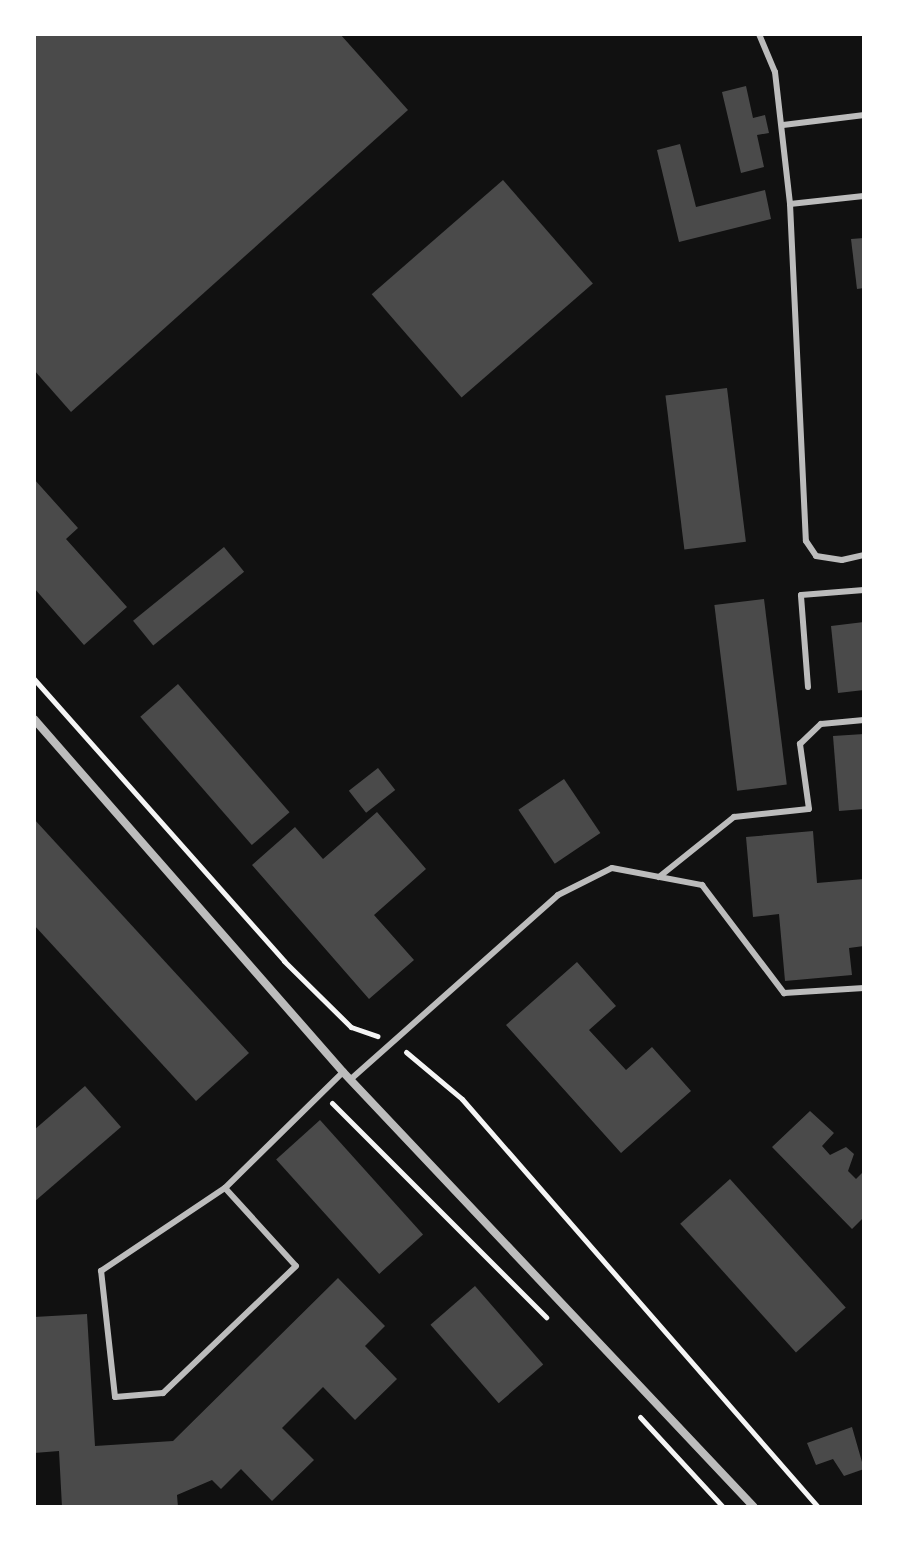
<!DOCTYPE html>
<style>
body{margin:0}
#map{position:relative;width:898px;height:1541px;overflow:hidden;background:#111;font-family:"Fira Sans Condensed",sans-serif}
div>[style]{position:absolute}
.building>*{inset:0;background:#4a4a4a;transform-origin:0 0}
.path>*{height:5px;margin:-2.5px;padding:0 2.5px;transform-origin:2.5px;border-radius:2.5px;background:#f5f5f5}
.service>*{height:6px;margin:-3px;padding:0 3px;transform-origin:3px;border-radius:3px;background:#bcbcbc}
.minor>*{height:8px;margin:-4px;padding:0 4px;transform-origin:4px;border-radius:4px;background:#bcbcbc}
span{translate:-50% -50%;white-space:nowrap;text-align:center;line-height:1.15;-webkit-text-stroke:7px #fff;paint-order:stroke}
.frame{position:absolute;inset:0;border:36px solid #fff;pointer-events:none}
</style>
<div id="map">
<div class="building">
<div style="clip-path:polygon(34px 34px,340px 34px,408px 110px,71px 412px,34px 370px)"></div>
<div style="clip-path:polygon(746px 86px,753px 118px,765px 115px,769px 133px,757px 135px,764px 167px,741px 173px,722px 92px)"></div>
<div style="clip-path:polygon(680px 144px,696px 207px,765px 190px,771px 219px,679px 242px,657px 150px)"></div>
<div style="left:503px;top:180px;width:137px;height:174px;rotate:49deg"></div>
<div style="clip-path:polygon(864px 238px,864px 288px,857px 289px,851px 239px)"></div>
<div style="left:727px;top:388px;width:155px;height:62px;rotate:83deg"></div>
<div style="clip-path:polygon(34px 479px,78px 528px,66px 539px,127px 607px,84px 645px,34px 588px)"></div>
<div style="left:224px;top:547px;width:32px;height:117px;rotate:51deg"></div>
<div style="left:764px;top:599px;width:187px;height:50px;rotate:83deg"></div>
<div style="clip-path:polygon(864px 622px,864px 690px,838px 693px,831px 626px)"></div>
<div style="left:178px;top:684px;width:170px;height:50px;rotate:49deg"></div>
<div style="clip-path:polygon(864px 734px,864px 809px,839px 811px,833px 736px)"></div>
<div style="left:378px;top:768px;width:28px;height:37px;rotate:52deg"></div>
<div style="left:564px;top:779px;width:65px;height:55px;rotate:56deg"></div>
<div style="clip-path:polygon(377px 812px,426px 869px,374px 915px,414px 960px,369px 999px,252px 865px,295px 827px,323px 859px)"></div>
<div style="clip-path:polygon(34px 819px,249px 1053px,196px 1101px,34px 925px)"></div>
<div style="clip-path:polygon(813px 831px,817px 883px,864px 879px,864px 946px,849px 948px,852px 975px,785px 981px,779px 914px,753px 917px,746px 837px)"></div>
<div style="clip-path:polygon(577px 962px,616px 1006px,589px 1030px,626px 1070px,652px 1047px,691px 1091px,621px 1153px,506px 1025px)"></div>
<div style="clip-path:polygon(85px 1086px,121px 1127px,34px 1202px,34px 1130px)"></div>
<div style="clip-path:polygon(810px 1111px,834px 1133px,822px 1146px,830px 1155px,846px 1147px,854px 1154px,848px 1171px,856px 1179px,864px 1171px,864px 1217px,852px 1229px,772px 1147px)"></div>
<div style="left:320px;top:1120px;width:154px;height:59px;rotate:48deg"></div>
<div style="left:730px;top:1179px;width:173px;height:67px;rotate:48deg"></div>
<div style="clip-path:polygon(338px 1278px,385px 1326px,365px 1346px,397px 1379px,355px 1420px,323px 1387px,282px 1428px,314px 1460px,272px 1501px,241px 1469px,221px 1489px,212px 1480px,177px 1495px,178px 1507px,62px 1507px,59px 1451px,34px 1453px,34px 1317px,87px 1314px,95px 1446px,173px 1441px)"></div>
<div style="left:475px;top:1286px;width:104px;height:59px;rotate:49deg"></div>
<div style="clip-path:polygon(852px 1427px,864px 1469px,844px 1476px,833px 1459px,816px 1465px,807px 1443px)"></div>
</div>
<div class="path">
<div style="left:34px;top:679px;width:377px;rotate:48.4deg"></div>
<div style="left:284px;top:961px;width:94px;rotate:44.6deg"></div>
<div style="left:351px;top:1027px;width:28px;rotate:19deg"></div>
<div style="left:406px;top:1052px;width:73px;rotate:40deg"></div>
<div style="left:462px;top:1099px;width:541px;rotate:48.89deg"></div>
<div style="left:332px;top:1103px;width:303px;rotate:45deg"></div>
<div style="left:640px;top:1417px;width:122px;rotate:47.3deg"></div>
</div>
<div class="service">
<div style="left:759px;top:34px;width:41px;rotate:67.2deg"></div>
<div style="left:775px;top:72px;width:133px;rotate:83.5deg"></div>
<div style="left:790px;top:204px;width:337px;rotate:87.3deg"></div>
<div style="left:806px;top:541px;width:18px;rotate:56deg"></div>
<div style="left:816px;top:556px;width:26px;rotate:9deg"></div>
<div style="left:842px;top:560px;width:23px;rotate:-13deg"></div>
<div style="left:783px;top:125px;width:82px;rotate:-7deg"></div>
<div style="left:790px;top:204px;width:74px;rotate:-6.2deg"></div>
<div style="left:808px;top:687px;width:92px;rotate:-94.4deg"></div>
<div style="left:801px;top:595px;width:63px;rotate:-4.5deg"></div>
<div style="left:659px;top:877px;width:96px;rotate:-38.7deg"></div>
<div style="left:734px;top:817px;width:75px;rotate:-6.1deg"></div>
<div style="left:809px;top:809px;width:66px;rotate:-97.9deg"></div>
<div style="left:800px;top:744px;width:29px;rotate:-44deg"></div>
<div style="left:821px;top:724px;width:43px;rotate:-5.3deg"></div>
<div style="left:351px;top:1079px;width:277px;rotate:-41.6deg"></div>
<div style="left:558px;top:895px;width:60px;rotate:-26.6deg"></div>
<div style="left:612px;top:868px;width:92px;rotate:10.7deg"></div>
<div style="left:702px;top:885px;width:136px;rotate:52.8deg"></div>
<div style="left:784px;top:993px;width:80px;rotate:-3.6deg"></div>
<div style="left:225px;top:1188px;width:105px;rotate:47.7deg"></div>
<div style="left:296px;top:1266px;width:184px;rotate:136.3deg"></div>
<div style="left:163px;top:1393px;width:48px;rotate:175.2deg"></div>
<div style="left:115px;top:1397px;width:127px;rotate:-96.3deg"></div>
<div style="left:101px;top:1271px;width:149px;rotate:-33.8deg"></div>
<div style="left:225px;top:1188px;width:165px;rotate:-44.5deg"></div>
</div>
<div class="minor">
<div style="left:34px;top:719px;width:469px;rotate:48.8deg"></div>
<div style="left:343px;top:1072px;width:598px;rotate:46.62deg"></div>
</div>
<div class="frame"></div>
</div>
